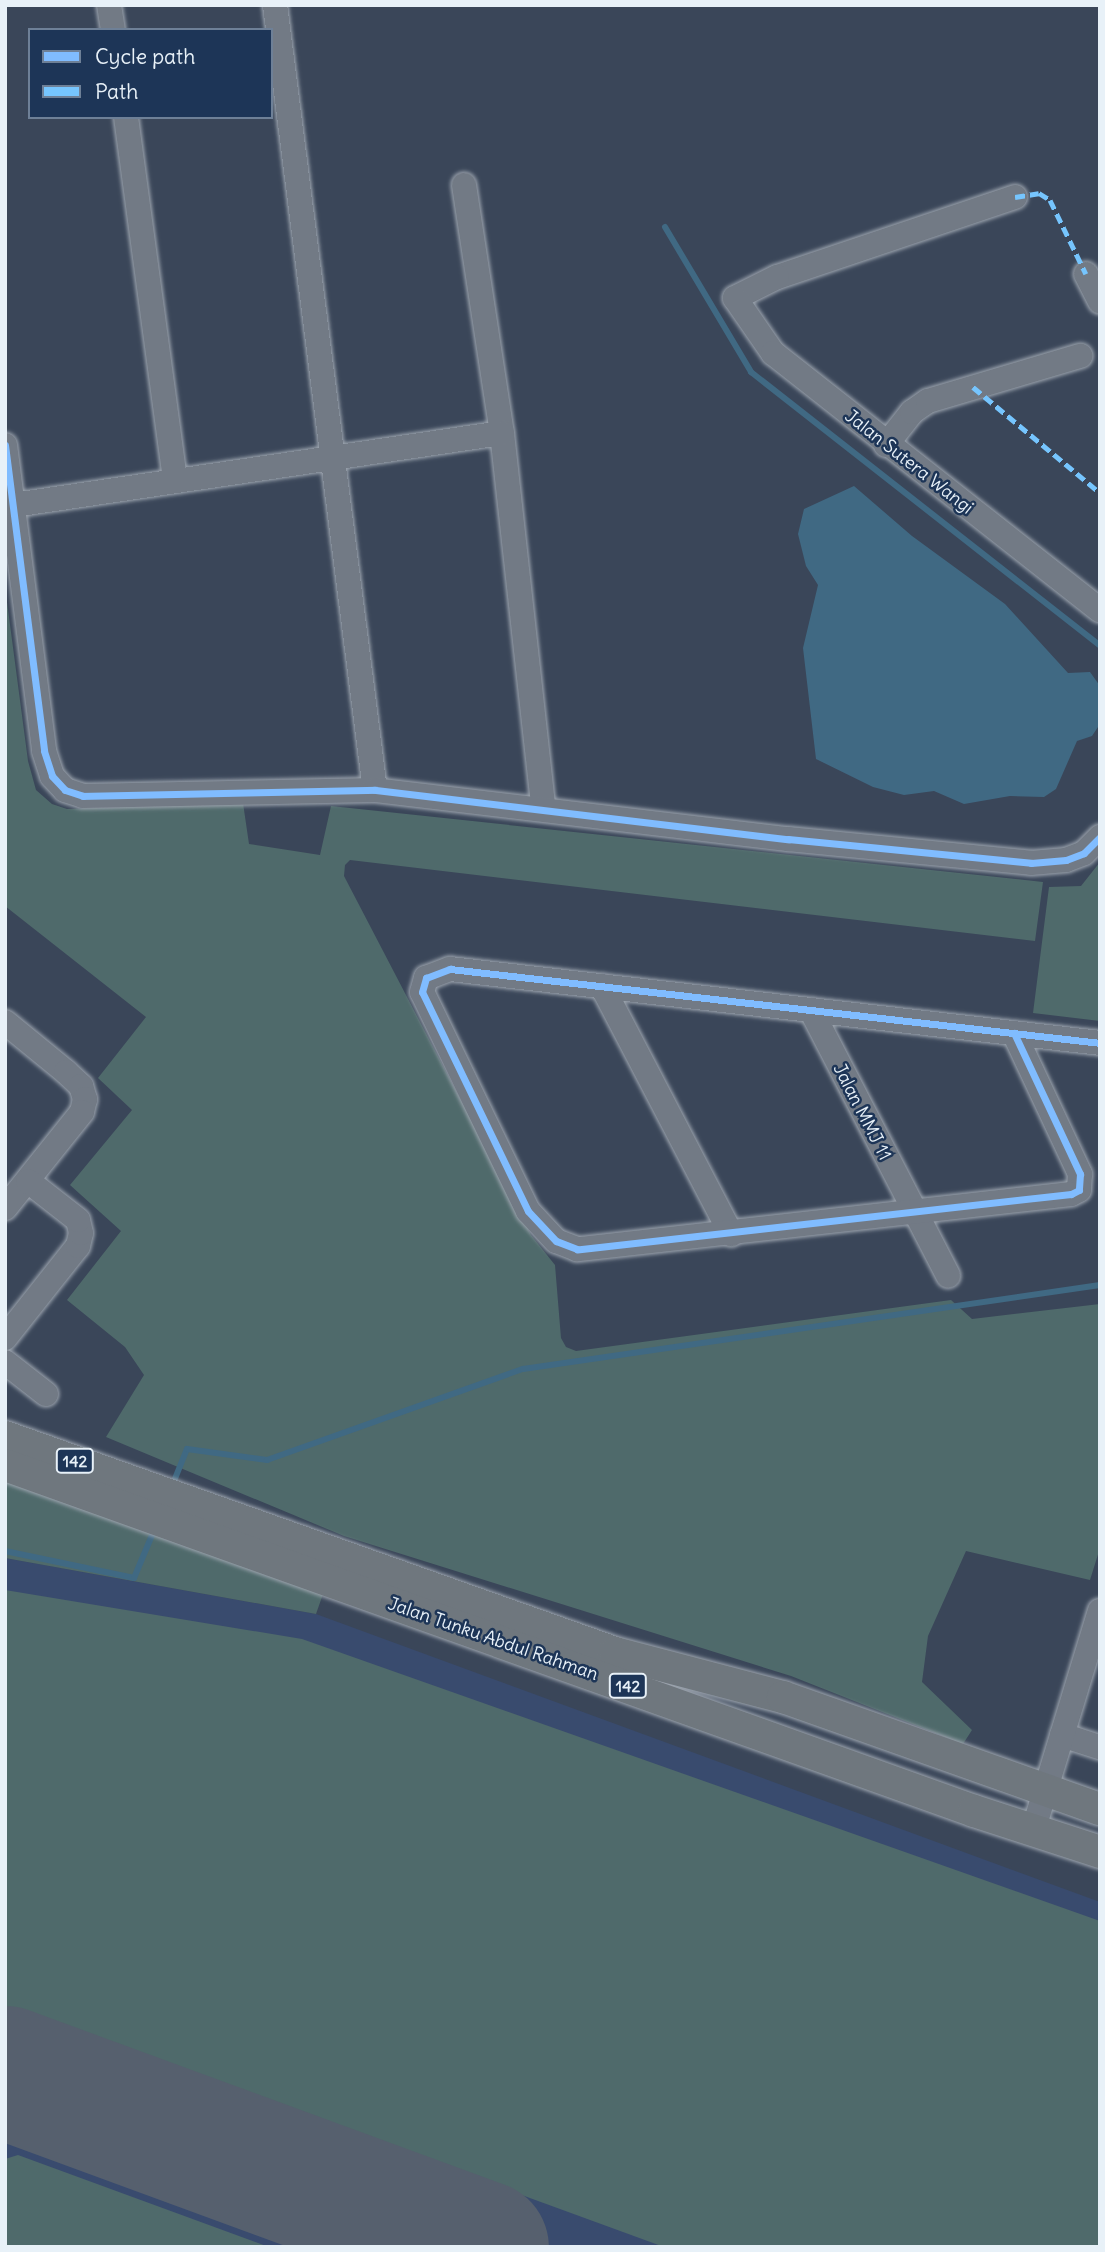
<!DOCTYPE html>
<style>
body{margin:0}
#map{position:relative;width:1105px;height:2252px;overflow:hidden;background:#3a4659;font-family:Delius,sans-serif}
div>[style]{position:absolute}
.built>*{inset:0;background:#394b6e}
.green>*{inset:0;background:#4f6a6b}
.water>*{inset:0;background:#406983}
.stream>*{height:6px;margin:-3px;padding:0 3px;transform-origin:3px;border-radius:3px;background:#406983}
.taxiway>*{height:52px;margin:-26px;padding:0 26px;transform-origin:26px;border-radius:26px;background:#56606e}
.runway>*{height:133px;margin:-66.5px;padding:0 66.5px;transform-origin:66.5px;border-radius:66.5px;background:#56606e}
.roads{filter:drop-shadow(0 0 2px #9ca4ae) drop-shadow(0 0 2px #9ca4ae)}
.minor>*{height:24px;margin:-12px;padding:0 12px;transform-origin:12px;border-radius:12px;background:#727a85}
.major>*{height:32px;margin:-16px;padding:0 16px;transform-origin:16px;border-radius:16px;background:#6f777e}
.quiet>*{height:5px;margin-top:-2.5px;transform-origin:0;background:repeating-linear-gradient(90deg,#76c5fe 0 10px,transparent 0 15px)}
.cycleway>*{height:7px;margin:-3.5px;padding:0 3.5px;transform-origin:3.5px;border-radius:3.5px;background:#80bcff}
span{translate:-50% -50%;white-space:nowrap;text-align:center;line-height:1.15;-webkit-text-stroke:5px #1d3557;paint-order:stroke}
.shield-label span{padding:2px 5px;background:#1d3557;border:2px solid;border-radius:5px;-webkit-text-stroke-width:0}
.shield-label{font-size:16px;color:#e8f1f8;font-weight:700}
.street-label{font-size:18px;color:#e8f1f8}
.frame{position:absolute;inset:0;border:7px solid #e8f1f8;pointer-events:none}
.legend{position:absolute;left:28px;top:28px;width:245px;height:91px;box-sizing:border-box;background:#1d3557;border:2px solid #6e8097;margin:0;padding:9px 12px;list-style:none;font-size:21px;color:#e8f1f8}
.legend li{display:flex;align-items:center;gap:14px;height:35px}
.legend b{width:35px;border:2px solid #6e8097}
</style>
<div id="map">
<div class="built">
<div style="clip-path:polygon(5px 1558px,316px 1614px,1100px 1902px,1100px 2247px,5px 2247px)"></div>
</div>
<div class="green">
<div style="clip-path:polygon(5px 587px,28px 761px,36px 790px,52px 804px,67px 809px,243px 803px,249px 844px,320px 855px,331px 806px,1043px 882px,1035px 941px,350px 860px,345px 865px,344px 876px,531px 1235px,555px 1265px,561px 1338px,566px 1347px,576px 1351px,951px 1300px,972px 1319px,1100px 1304px,1100px 1548px,1090px 1580px,966px 1551px,928px 1636px,922px 1682px,972px 1730px,963px 1744px,791px 1676px,344px 1536px,106px 1437px,144px 1375px,125px 1347px,67px 1300px,121px 1231px,70px 1185px,132px 1110px,98px 1078px,146px 1017px,5px 906px)"></div>
<div style="clip-path:polygon(1100px 862px,1100px 1021px,1033px 1013px,1049px 887px,1081px 886px)"></div>
<div style="clip-path:polygon(5px 1480px,323px 1594px,316px 1614px,5px 1558px)"></div>
<div style="clip-path:polygon(5px 1590px,302px 1639px,1100px 1921px,1100px 2247px,664px 2247px,5px 2006px)"></div>
<div style="clip-path:polygon(18px 2155px,269px 2247px,5px 2247px,5px 2159px)"></div>
</div>
<div class="water">
<div style="clip-path:polygon(854px 486px,912px 536px,1005px 604px,1068px 673px,1090px 672px,1100px 686px,1100px 724px,1092px 736px,1077px 741px,1056px 789px,1044px 797px,1010px 796px,964px 804px,934px 791px,904px 795px,873px 787px,816px 759px,803px 648px,818px 585px,806px 566px,798px 534px,804px 509px)"></div>
</div>
<div class="stream">
<div style="left:665px;top:227px;width:169px;rotate:59.3deg"></div>
<div style="left:751px;top:372px;width:444px;rotate:38.1deg"></div>
<div style="left:172px;top:1486px;width:40px;rotate:-68deg"></div>
<div style="left:187px;top:1449px;width:81px;rotate:7.8deg"></div>
<div style="left:267px;top:1460px;width:272px;rotate:-19.6deg"></div>
<div style="left:523px;top:1369px;width:583px;rotate:-8.28deg"></div>
<div style="left:5px;top:1551px;width:132px;rotate:11.8deg"></div>
<div style="left:134px;top:1578px;width:54px;rotate:-67.2deg"></div>
</div>
<div class="taxiway">
<div style="left:5px;top:2118px;width:26px;rotate:-50deg"></div>
<div style="left:22px;top:2098px;width:40px;rotate:-8.5deg"></div>
</div>
<div class="runway">
<div style="left:5px;top:2072px;width:508px;rotate:20.15deg"></div>
</div>
<div class="roads">
<div class="minor">
<div style="left:109px;top:5px;width:25px;rotate:81deg"></div>
<div style="left:275px;top:5px;width:791px;rotate:82.74deg"></div>
<div style="left:126px;top:117px;width:367px;rotate:82.3deg"></div>
<div style="left:464px;top:185px;width:251px;rotate:81.3deg"></div>
<div style="left:502px;top:433px;width:375px;rotate:83.7deg"></div>
<div style="left:1015px;top:197px;width:251px;rotate:161.4deg"></div>
<div style="left:777px;top:277px;width:47px;rotate:153.4deg"></div>
<div style="left:735px;top:298px;width:67px;rotate:55.4deg"></div>
<div style="left:773px;top:353px;width:416px;rotate:38.2deg"></div>
<div style="left:1086px;top:274px;width:31px;rotate:63deg"></div>
<div style="left:5px;top:445px;width:308px;rotate:82.7deg"></div>
<div style="left:44px;top:751px;width:26px;rotate:72deg"></div>
<div style="left:52px;top:776px;width:19px;rotate:47deg"></div>
<div style="left:65px;top:790px;width:19px;rotate:18deg"></div>
<div style="left:83px;top:796px;width:292px;rotate:-1.2deg"></div>
<div style="left:375px;top:790px;width:416px;rotate:6.8deg"></div>
<div style="left:788px;top:839px;width:244px;rotate:5.6deg"></div>
<div style="left:1031px;top:863px;width:35px;rotate:-5deg"></div>
<div style="left:1066px;top:860px;width:19px;rotate:-21deg"></div>
<div style="left:1084px;top:853px;width:23px;rotate:-45deg"></div>
<div style="left:886px;top:445px;width:42px;rotate:-51.8deg"></div>
<div style="left:912px;top:412px;width:19px;rotate:-35deg"></div>
<div style="left:928px;top:401px;width:159px;rotate:-16.5deg"></div>
<div style="left:14px;top:505px;width:493px;rotate:-8.4deg"></div>
<div style="left:602px;top:986px;width:280px;rotate:62.5deg"></div>
<div style="left:811px;top:1010px;width:299px;rotate:62.7deg"></div>
<div style="left:5px;top:1022px;width:79px;rotate:39.3deg"></div>
<div style="left:66px;top:1072px;width:21px;rotate:43deg"></div>
<div style="left:81px;top:1086px;width:14px;rotate:73deg"></div>
<div style="left:85px;top:1099px;width:13px;rotate:103deg"></div>
<div style="left:82px;top:1112px;width:123px;rotate:128.7deg"></div>
<div style="left:1014px;top:1033px;width:156px;rotate:64.9deg"></div>
<div style="left:1080px;top:1174px;width:16px;rotate:94deg"></div>
<div style="left:1079px;top:1190px;width:9px;rotate:153deg"></div>
<div style="left:1071px;top:1194px;width:497px;rotate:173.6deg"></div>
<div style="left:577px;top:1249px;width:22px;rotate:-159deg"></div>
<div style="left:556px;top:1241px;width:41px;rotate:-133deg"></div>
<div style="left:528px;top:1211px;width:243px;rotate:-115.8deg"></div>
<div style="left:422px;top:992px;width:15px;rotate:-74deg"></div>
<div style="left:426px;top:978px;width:26px;rotate:-21deg"></div>
<div style="left:450px;top:969px;width:654px;rotate:6.49deg"></div>
<div style="left:5px;top:1338px;width:117px;rotate:-51.6deg"></div>
<div style="left:78px;top:1246px;width:13px;rotate:-77deg"></div>
<div style="left:81px;top:1233px;width:13px;rotate:-103deg"></div>
<div style="left:78px;top:1220px;width:63px;rotate:-142deg"></div>
<div style="left:5px;top:1362px;width:52px;rotate:38deg"></div>
<div style="left:1062px;top:1735px;width:40px;rotate:18deg"></div>
<div style="left:1033px;top:1831px;width:230px;rotate:-73.1deg"></div>
</div>
<div class="major">
<div style="left:5px;top:1437px;width:647px;rotate:19.5deg"></div>
<div style="left:615px;top:1653px;width:174px;rotate:14.7deg"></div>
<div style="left:783px;top:1697px;width:336px;rotate:19.5deg"></div>
<div style="left:5px;top:1465px;width:1029px;rotate:19.65deg"></div>
<div style="left:974px;top:1811px;width:133px;rotate:18deg"></div>
</div>
</div>
<div class="quiet">
<div style="left:1015px;top:197px;width:24px;rotate:-9deg"></div>
<div style="left:1039px;top:193px;width:13px;rotate:32deg"></div>
<div style="left:1050px;top:200px;width:82px;rotate:64.1deg"></div>
<div style="left:973px;top:387px;width:165px;rotate:39.8deg"></div>
</div>
<div class="cycleway">
<div style="left:5px;top:445px;width:308px;rotate:82.7deg"></div>
<div style="left:44px;top:751px;width:26px;rotate:72deg"></div>
<div style="left:52px;top:776px;width:19px;rotate:47deg"></div>
<div style="left:65px;top:790px;width:19px;rotate:18deg"></div>
<div style="left:83px;top:796px;width:292px;rotate:-1.2deg"></div>
<div style="left:375px;top:790px;width:416px;rotate:6.8deg"></div>
<div style="left:788px;top:839px;width:244px;rotate:5.6deg"></div>
<div style="left:1031px;top:863px;width:35px;rotate:-5deg"></div>
<div style="left:1066px;top:860px;width:19px;rotate:-21deg"></div>
<div style="left:1084px;top:853px;width:23px;rotate:-45deg"></div>
<div style="left:1014px;top:1033px;width:156px;rotate:64.9deg"></div>
<div style="left:1080px;top:1174px;width:16px;rotate:94deg"></div>
<div style="left:1079px;top:1190px;width:9px;rotate:153deg"></div>
<div style="left:1071px;top:1194px;width:497px;rotate:173.6deg"></div>
<div style="left:577px;top:1249px;width:22px;rotate:-159deg"></div>
<div style="left:556px;top:1241px;width:41px;rotate:-133deg"></div>
<div style="left:528px;top:1211px;width:243px;rotate:-115.8deg"></div>
<div style="left:422px;top:992px;width:15px;rotate:-74deg"></div>
<div style="left:426px;top:978px;width:26px;rotate:-21deg"></div>
<div style="left:450px;top:969px;width:654px;rotate:6.49deg"></div>
</div>
<div class="shield-label">
<span style="left:75px;top:1461px">142</span>
<span style="left:628px;top:1686px">142</span>
</div>
<div class="street-label">
<span style="left:909px;top:462px;rotate:38deg">Jalan Sutera Wangi</span>
<span style="left:862px;top:1112px;rotate:63deg">Jalan MMJ 11</span>
<span style="left:493px;top:1639px;rotate:19deg">Jalan Tunku Abdul Rahman</span>
</div>
<div class="frame"></div>
<ul class="legend">
<li><b style="height:9px;background:#80bcff"></b>Cycle path</li>
<li><b style="height:9px;background:#76c5fe"></b>Path</li>
</ul>
</div>
